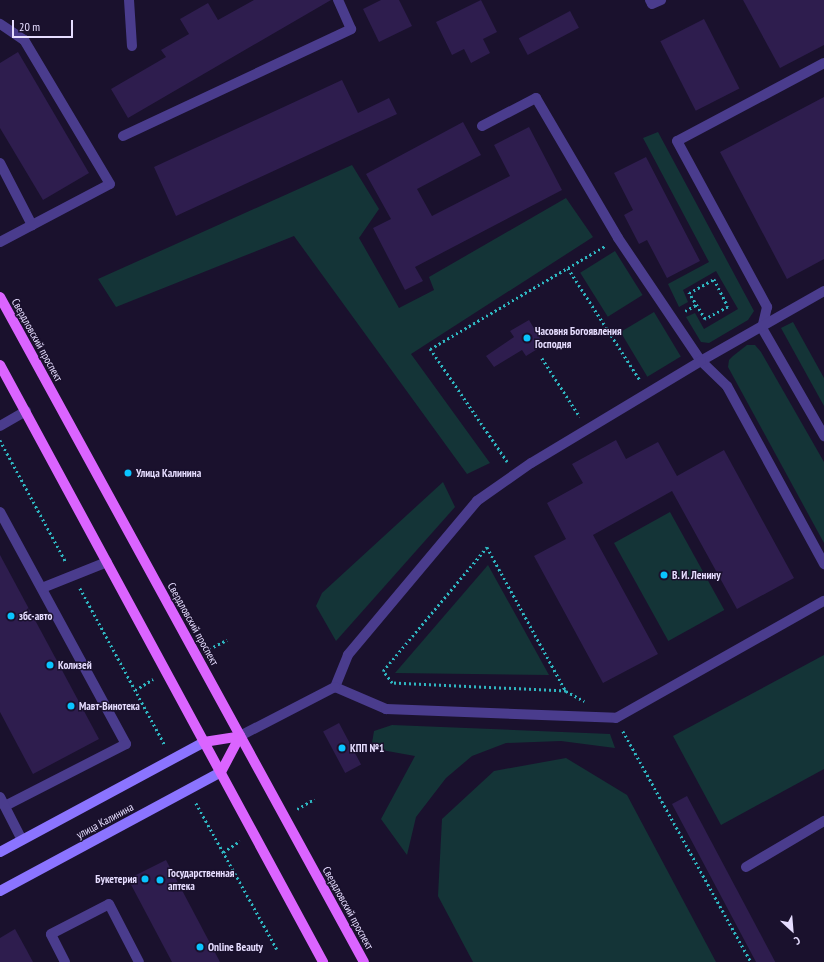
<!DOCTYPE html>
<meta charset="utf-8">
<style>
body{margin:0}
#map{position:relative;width:824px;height:962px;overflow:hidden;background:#1a112d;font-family:"PT Sans Narrow",sans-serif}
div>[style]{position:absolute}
.green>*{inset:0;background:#143437;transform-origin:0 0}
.building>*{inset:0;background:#2e1d4e;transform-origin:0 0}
.path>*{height:2.5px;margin-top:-1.25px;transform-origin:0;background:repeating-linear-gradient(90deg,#2fb6c1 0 2px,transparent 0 5px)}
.lane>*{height:10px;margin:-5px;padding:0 5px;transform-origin:5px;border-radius:5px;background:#4a3c8d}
.secondary>*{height:10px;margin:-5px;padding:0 5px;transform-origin:5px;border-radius:5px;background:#8b74ff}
.primary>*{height:10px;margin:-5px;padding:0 5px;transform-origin:5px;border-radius:5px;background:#db64ff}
.dots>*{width:11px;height:11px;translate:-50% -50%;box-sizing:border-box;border:2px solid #1a112d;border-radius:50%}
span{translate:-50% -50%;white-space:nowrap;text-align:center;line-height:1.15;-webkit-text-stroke:3px #1a112d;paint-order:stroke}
.poi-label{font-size:11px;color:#e6ddff;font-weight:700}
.left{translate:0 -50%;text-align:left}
.right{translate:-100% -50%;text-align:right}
.street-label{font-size:11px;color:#e6ddff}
.north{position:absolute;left:772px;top:910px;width:40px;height:40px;-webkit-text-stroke:3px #1a112d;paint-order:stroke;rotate:154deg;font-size:11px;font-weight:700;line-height:16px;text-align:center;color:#e6ddff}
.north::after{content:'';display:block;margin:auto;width:14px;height:18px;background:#e6ddff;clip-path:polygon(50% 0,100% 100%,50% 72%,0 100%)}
.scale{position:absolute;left:12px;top:20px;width:61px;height:18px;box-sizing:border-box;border:2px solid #e6ddff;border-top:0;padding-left:5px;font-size:12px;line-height:14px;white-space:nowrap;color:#e6ddff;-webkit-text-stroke:3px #1a112d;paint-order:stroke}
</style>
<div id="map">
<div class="green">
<div style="clip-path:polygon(658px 132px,754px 311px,748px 320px,709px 343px,701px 342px,686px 317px,695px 313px,704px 329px,738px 309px,716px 271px,683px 290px,688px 302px,679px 307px,668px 284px,709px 262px,643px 138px)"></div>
<div style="clip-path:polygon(352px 165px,379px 209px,359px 238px,399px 308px,434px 290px,429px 277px,566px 198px,593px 237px,411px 354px,490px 463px,467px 474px,294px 236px,116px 307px,98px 279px)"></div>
<div style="left:615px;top:251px;width:52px;height:41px;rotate:58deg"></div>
<div style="left:654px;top:312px;width:52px;height:39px;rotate:59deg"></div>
<div style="clip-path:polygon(793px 322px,824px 378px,824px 406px,781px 328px)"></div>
<div style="clip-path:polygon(747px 345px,755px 345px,761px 352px,824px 462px,824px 543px,728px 367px,729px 360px,733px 356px)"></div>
<div style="clip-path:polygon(443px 482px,455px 507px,336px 641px,316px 606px,322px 593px)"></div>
<div style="left:670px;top:512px;width:112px;height:64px;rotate:61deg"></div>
<div style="clip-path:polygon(488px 565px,549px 675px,395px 673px)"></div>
<div style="clip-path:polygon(824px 655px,824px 769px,721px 825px,673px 736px)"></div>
<div style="clip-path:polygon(392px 725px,610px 734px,615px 748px,561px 741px,506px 743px,472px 756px,446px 778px,416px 817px,407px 855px,381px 819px,415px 756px,376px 749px,372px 743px,374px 731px)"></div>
<div style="clip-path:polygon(566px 758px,627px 795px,716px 962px,473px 962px,438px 896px,442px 819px,494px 771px)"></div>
</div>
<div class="building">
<div style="clip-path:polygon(254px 0,331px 0,128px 118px,111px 89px,166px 57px,161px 50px,189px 34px,180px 19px,208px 3px,218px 20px)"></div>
<div style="clip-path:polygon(381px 0,399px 0,412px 26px,379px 42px,363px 9px)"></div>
<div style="clip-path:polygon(481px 0,497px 32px,483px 39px,490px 53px,471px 63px,464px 49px,452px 55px,436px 22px)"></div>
<div style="clip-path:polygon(743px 0,824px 0,824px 45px,780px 68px)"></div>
<div style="left:570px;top:11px;width:19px;height:58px;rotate:62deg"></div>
<div style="left:704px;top:19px;width:78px;height:49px;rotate:63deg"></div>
<div style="clip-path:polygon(18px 52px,89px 173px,43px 200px,0 128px,0 63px)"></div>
<div style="clip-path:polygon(342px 80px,358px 113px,389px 98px,397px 114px,176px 216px,154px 167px)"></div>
<div style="clip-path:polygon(824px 97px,824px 259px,787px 279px,720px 152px)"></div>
<div style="clip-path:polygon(463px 122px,481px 155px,417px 189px,432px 216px,510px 176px,494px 145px,529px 127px,562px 190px,415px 267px,423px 281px,405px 290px,373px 228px,391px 219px,366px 174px)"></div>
<div style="clip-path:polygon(646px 157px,700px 261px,667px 278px,647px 240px,639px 244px,624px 215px,633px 210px,614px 173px)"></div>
<div style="clip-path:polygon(529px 320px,544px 345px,526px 356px,522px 350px,494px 367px,486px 356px,514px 337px,510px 331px)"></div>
<div style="clip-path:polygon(616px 440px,626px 459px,658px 442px,677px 476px,724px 450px,794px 578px,737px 609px,672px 491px,593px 535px,658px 654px,603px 683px,534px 556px,566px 539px,547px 503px,583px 483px,572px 464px)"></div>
<div style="clip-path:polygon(0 555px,99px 739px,33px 774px,0 712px)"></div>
<div style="left:339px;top:723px;width:47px;height:18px;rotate:62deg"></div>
<div style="left:687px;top:796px;width:188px;height:17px;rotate:62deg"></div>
<div style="clip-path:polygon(166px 860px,220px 962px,172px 962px,128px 879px)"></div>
<div style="clip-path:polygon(15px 929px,26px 949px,33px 962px,0 962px,0 938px)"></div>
</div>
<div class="path">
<div style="left:568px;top:268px;width:133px;rotate:57.3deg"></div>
<div style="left:714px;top:279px;width:31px;rotate:63deg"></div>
<div style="left:728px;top:307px;width:26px;rotate:152deg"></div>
<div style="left:705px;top:319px;width:31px;rotate:-122deg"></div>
<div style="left:689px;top:293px;width:29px;rotate:-29deg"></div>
<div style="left:685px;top:311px;width:13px;rotate:-29deg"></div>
<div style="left:542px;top:358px;width:70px;rotate:57.2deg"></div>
<div style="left:0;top:440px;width:139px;rotate:61.6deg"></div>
<div style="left:507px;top:462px;width:137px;rotate:-124.3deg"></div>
<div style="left:430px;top:349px;width:203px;rotate:-30.5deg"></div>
<div style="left:487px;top:547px;width:164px;rotate:61.3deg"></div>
<div style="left:566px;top:691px;width:174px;rotate:-177.4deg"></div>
<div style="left:392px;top:683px;width:15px;rotate:-127deg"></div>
<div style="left:383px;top:671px;width:162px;rotate:-50deg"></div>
<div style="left:80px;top:588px;width:179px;rotate:61.6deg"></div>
<div style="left:209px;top:649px;width:20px;rotate:-27deg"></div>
<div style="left:135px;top:690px;width:21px;rotate:-31deg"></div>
<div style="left:566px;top:691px;width:21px;rotate:29deg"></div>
<div style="left:623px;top:731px;width:264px;rotate:61deg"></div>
<div style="left:196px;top:803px;width:167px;rotate:61deg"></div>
<div style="left:297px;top:809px;width:20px;rotate:-30deg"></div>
<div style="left:223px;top:852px;width:20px;rotate:-33deg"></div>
</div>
<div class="lane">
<div style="left:129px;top:0;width:46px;rotate:86.3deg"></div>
<div style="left:650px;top:0;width:4px;rotate:63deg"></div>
<div style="left:652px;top:4px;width:10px;rotate:-24deg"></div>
<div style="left:824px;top:63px;width:166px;rotate:152deg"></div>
<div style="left:677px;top:141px;width:189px;rotate:61.5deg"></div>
<div style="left:767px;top:307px;width:22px;rotate:103deg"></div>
<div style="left:762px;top:328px;width:125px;rotate:60.1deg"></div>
<div style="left:482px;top:126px;width:61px;rotate:-27.4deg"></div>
<div style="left:536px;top:98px;width:162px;rotate:59.6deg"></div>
<div style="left:618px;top:238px;width:148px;rotate:56deg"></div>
<div style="left:701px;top:361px;width:36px;rotate:44deg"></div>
<div style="left:727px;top:386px;width:203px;rotate:61.4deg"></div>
<div style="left:123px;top:136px;width:252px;rotate:-25.1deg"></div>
<div style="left:351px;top:29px;width:32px;rotate:-114deg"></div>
<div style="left:0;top:163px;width:70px;rotate:62.7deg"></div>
<div style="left:0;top:242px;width:124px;rotate:-27.8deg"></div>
<div style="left:110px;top:184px;width:168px;rotate:-120.8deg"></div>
<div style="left:24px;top:40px;width:29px;rotate:-146deg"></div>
<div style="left:824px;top:291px;width:142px;rotate:150.4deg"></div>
<div style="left:701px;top:361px;width:198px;rotate:149deg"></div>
<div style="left:531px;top:463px;width:66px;rotate:144.9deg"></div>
<div style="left:477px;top:501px;width:201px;rotate:130deg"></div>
<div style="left:348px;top:655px;width:35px;rotate:112deg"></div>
<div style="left:335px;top:687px;width:56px;rotate:23.3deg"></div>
<div style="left:386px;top:709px;width:230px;rotate:2.2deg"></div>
<div style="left:616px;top:718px;width:239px;rotate:-29.4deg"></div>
<div style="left:0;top:426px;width:30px;rotate:-30deg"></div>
<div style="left:0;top:512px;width:264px;rotate:61.5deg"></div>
<div style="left:126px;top:744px;width:136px;rotate:152.9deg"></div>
<div style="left:42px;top:588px;width:70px;rotate:-21.8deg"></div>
<div style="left:240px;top:736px;width:107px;rotate:-27.3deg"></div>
<div style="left:0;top:797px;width:48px;rotate:62.9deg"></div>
<div style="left:746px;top:867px;width:91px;rotate:-30.5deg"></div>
<div style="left:65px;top:962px;width:31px;rotate:-117deg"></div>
<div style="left:51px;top:934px;width:65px;rotate:-27.3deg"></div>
<div style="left:109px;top:904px;width:65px;rotate:62.7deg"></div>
</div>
<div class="secondary">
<div style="left:0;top:852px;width:232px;rotate:-28.3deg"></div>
<div style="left:0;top:891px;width:251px;rotate:-28.3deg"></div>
</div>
<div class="primary">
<div style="left:0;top:297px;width:758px;rotate:61.31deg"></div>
<div style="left:0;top:365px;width:679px;rotate:61.58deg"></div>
<div style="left:204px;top:742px;width:36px;rotate:-9deg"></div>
<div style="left:221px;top:772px;width:41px;rotate:-62.2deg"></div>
</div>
<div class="dots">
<div style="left:527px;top:338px;background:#09c4ff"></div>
<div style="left:128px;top:473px;background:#09c4ff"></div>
<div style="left:664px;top:575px;background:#09c4ff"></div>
<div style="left:11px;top:616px;background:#09c4ff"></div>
<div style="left:50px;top:665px;background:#09c4ff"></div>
<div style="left:71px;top:706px;background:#09c4ff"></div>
<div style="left:342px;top:748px;background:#09c4ff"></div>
<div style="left:145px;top:879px;background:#09c4ff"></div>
<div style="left:160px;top:880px;background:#09c4ff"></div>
<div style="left:200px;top:947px;background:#09c4ff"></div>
</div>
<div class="poi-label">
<span class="left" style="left:535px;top:338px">Часовня Богоявления<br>Господня</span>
<span class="left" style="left:136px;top:473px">Улица Калинина</span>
<span class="left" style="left:672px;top:575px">В. И. Ленину</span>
<span class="left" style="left:19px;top:616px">збс-авто</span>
<span class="left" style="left:58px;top:665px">Колизей</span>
<span class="left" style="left:79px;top:706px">Мавт-Винотека</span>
<span class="left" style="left:350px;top:748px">КПП №1</span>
<span class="left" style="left:168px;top:880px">Государственная<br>аптека</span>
<span class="right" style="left:137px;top:879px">Букетерия</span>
<span class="left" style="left:208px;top:947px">Online Beauty</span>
</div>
<div class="street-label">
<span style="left:37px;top:340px;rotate:61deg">Свердловский проспект</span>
<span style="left:193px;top:624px;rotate:61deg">Свердловский проспект</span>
<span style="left:105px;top:821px;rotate:-28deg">улица Калинина</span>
<span style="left:348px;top:908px;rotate:61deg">Свердловский проспект</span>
</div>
<div class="north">С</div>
<div class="scale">20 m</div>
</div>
